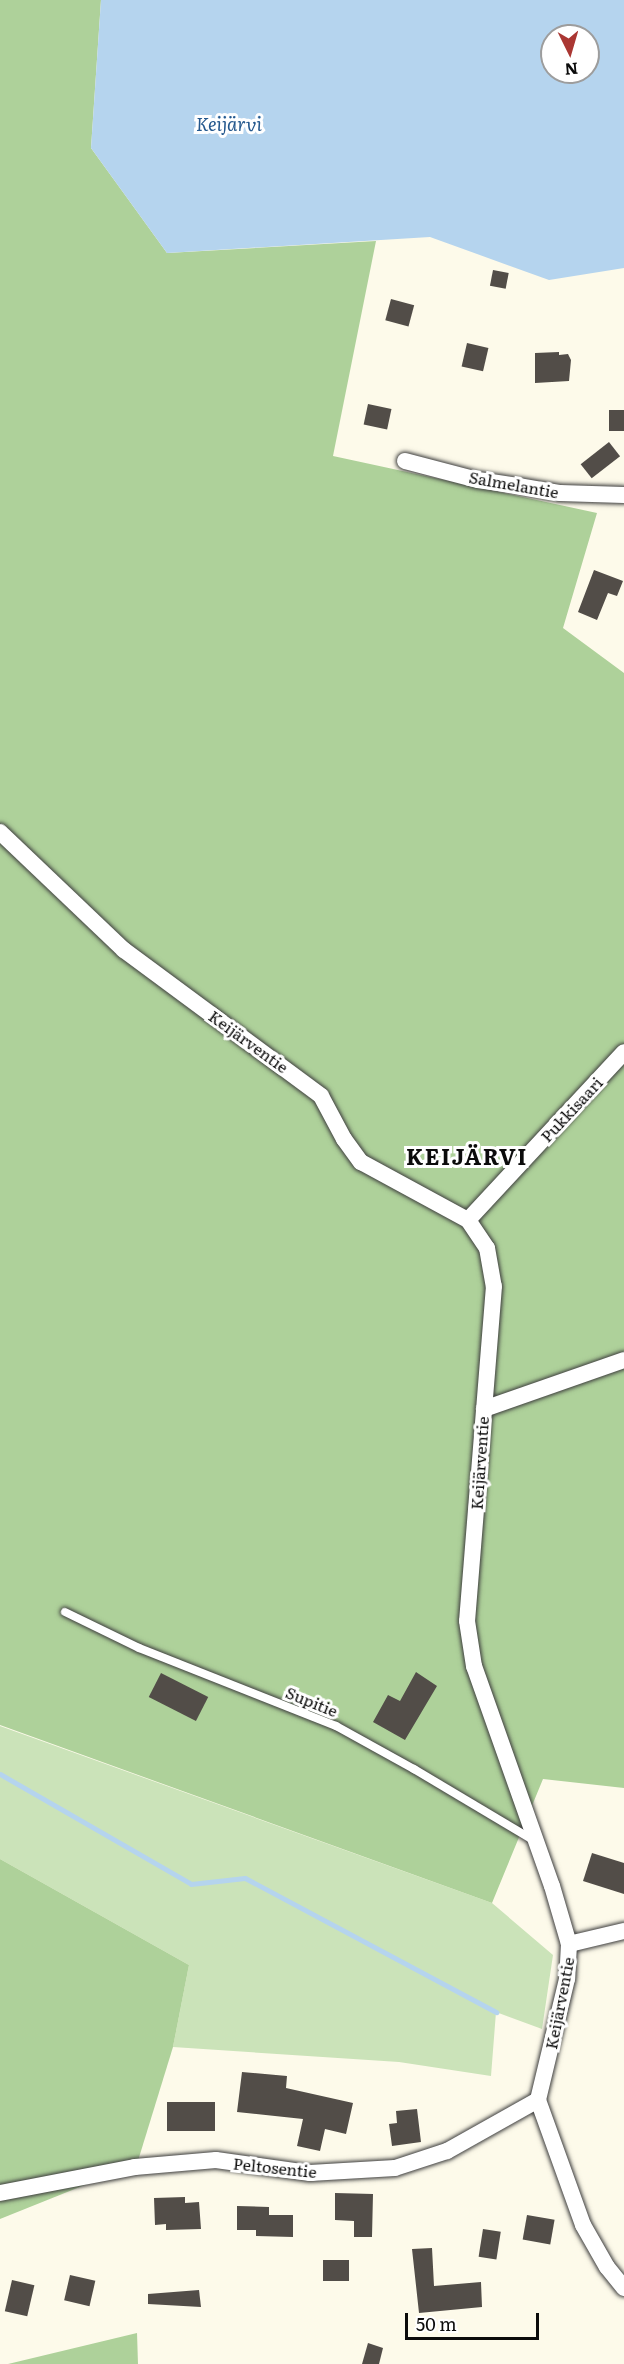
<!DOCTYPE html>
<meta charset="utf-8">
<style>
body{margin:0}
#map{position:relative;width:624px;height:2364px;overflow:hidden;background:#fdfaea;font-family:Literata,serif}
div>[style]{position:absolute}
.green>*{inset:0;background:#cbe3b9}
.forest>*{inset:0;background:#aed19a}
.water>*{inset:0;background:#b5d4ee}
.stream>*{height:5px;margin:-2.5px;padding:0 2.5px;transform-origin:2.5px;border-radius:2.5px;background:#b5d4ee}
.building>*{inset:0;background:#524d48;transform-origin:0 0}
.roads{filter:drop-shadow(0 0 2px #3e3e3e) drop-shadow(0 0 2px #3e3e3e)}
.service>*{height:8px;margin:-4px;padding:0 4px;transform-origin:4px;border-radius:4px;background:#fff}
.minor>*{height:16px;margin:-8px;padding:0 8px;transform-origin:8px;border-radius:8px;background:#fff}
span{translate:-50% -50%;white-space:nowrap;text-align:center;line-height:1.15;-webkit-text-stroke:6px #fff;paint-order:stroke}
.street-label{font-size:16px;color:#0b0b0b}
.water-label{font-size:18px;color:#23578d;font-style:italic}
.district-label{font-size:22px;color:#0b0b0b;font-weight:700;letter-spacing:1.5px}
.north{position:absolute;left:540px;top:24px;width:60px;height:60px;box-sizing:border-box;background:#fff;border:2px solid #9d9d9d;border-radius:50%;rotate:175deg;font-size:16px;font-weight:700;line-height:24px;text-align:center;color:#0b0b0b}
.north::after{content:'';display:block;margin:auto;width:21px;height:27px;background:#aa3733;clip-path:polygon(50% 0,100% 100%,50% 72%,0 100%)}
.scale{position:absolute;left:405px;top:2313px;width:134px;height:27px;box-sizing:border-box;border:3px solid #0b0b0b;border-top:0;padding-left:8px;font-size:18px;line-height:21px;white-space:nowrap;color:#0b0b0b;-webkit-text-stroke:4px #fff;paint-order:stroke}
</style>
<div id="map">
<div class="green">
<div style="clip-path:polygon(0 1726px,492px 1903px,553px 1955px,542px 2029px,496px 2012px,491px 2076px,399px 2062px,173px 2047px,189px 1965px,0 1859px)"></div>
</div>
<div class="forest">
<div style="clip-path:polygon(0 0,101px 0,91px 148px,167px 253px,376px 241px,333px 456px,597px 513px,563px 628px,624px 673px,624px 1788px,543px 1779px,492px 1903px,0 1725px)"></div>
<div style="clip-path:polygon(0 1859px,189px 1965px,173px 2047px,137px 2164px,0 2219px)"></div>
<div style="clip-path:polygon(137px 2333px,138px 2364px,8px 2364px)"></div>
</div>
<div class="water">
<div style="clip-path:polygon(evenodd,101px 0,624px 0,624px 268px,549px 280px,430px 237px,167px 253px,91px 148px,101px 0,552px 36px,588px 36px,588px 72px,552px 72px,552px 36px)"></div>
</div>
<div class="stream">
<div style="left:0;top:1774px;width:220px;rotate:29.9deg"></div>
<div style="left:191px;top:1884px;width:54px;rotate:-6.3deg"></div>
<div style="left:245px;top:1878px;width:285px;rotate:28.1deg"></div>
</div>
<div class="building">
<div style="left:493px;top:270px;width:16px;height:16px;rotate:11deg"></div>
<div style="left:391px;top:299px;width:24px;height:22px;rotate:15deg"></div>
<div style="left:467px;top:343px;width:22px;height:24px;rotate:13deg"></div>
<div style="clip-path:polygon(559px 352px,559px 355px,568px 354px,571px 360px,569px 381px,535px 383px,535px 353px)"></div>
<div style="left:368px;top:404px;width:24px;height:21px;rotate:12deg"></div>
<div style="left:624px;top:410px;width:21px;height:15px;rotate:90deg"></div>
<div style="left:609px;top:442px;width:18px;height:36px;rotate:52deg"></div>
<div style="clip-path:polygon(594px 570px,623px 581px,617px 596px,608px 593px,597px 620px,578px 612px)"></div>
<div style="clip-path:polygon(416px 1672px,437px 1686px,405px 1740px,373px 1722px,388px 1695px,400px 1701px)"></div>
<div style="left:161px;top:1673px;width:53px;height:27px;rotate:27deg"></div>
<div style="clip-path:polygon(592px 1853px,624px 1863px,624px 1894px,583px 1881px)"></div>
<div style="clip-path:polygon(242px 2072px,287px 2076px,286px 2088px,353px 2103px,346px 2134px,325px 2129px,320px 2151px,297px 2146px,303px 2119px,237px 2112px)"></div>
<div style="left:167px;top:2102px;width:48px;height:29px"></div>
<div style="clip-path:polygon(417px 2109px,421px 2142px,392px 2146px,389px 2124px,397px 2123px,396px 2111px)"></div>
<div style="clip-path:polygon(335px 2193px,373px 2194px,372px 2237px,354px 2237px,354px 2221px,335px 2220px)"></div>
<div style="clip-path:polygon(185px 2197px,185px 2203px,199px 2202px,201px 2229px,166px 2230px,166px 2224px,155px 2225px,154px 2198px)"></div>
<div style="clip-path:polygon(237px 2206px,269px 2207px,269px 2215px,293px 2215px,293px 2237px,256px 2236px,256px 2230px,237px 2230px)"></div>
<div style="left:527px;top:2215px;width:28px;height:25px;rotate:10deg"></div>
<div style="left:483px;top:2229px;width:18px;height:28px;rotate:9deg"></div>
<div style="clip-path:polygon(432px 2248px,434px 2286px,481px 2282px,482px 2307px,419px 2313px,412px 2249px)"></div>
<div style="left:323px;top:2260px;width:26px;height:21px"></div>
<div style="left:70px;top:2275px;width:26px;height:26px;rotate:13deg"></div>
<div style="left:12px;top:2280px;width:23px;height:32px;rotate:13deg"></div>
<div style="clip-path:polygon(199px 2290px,201px 2307px,148px 2304px,148px 2294px)"></div>
<div style="clip-path:polygon(368px 2343px,383px 2348px,379px 2364px,362px 2364px)"></div>
</div>
<div class="roads">
<div class="service">
<div style="left:65px;top:1612px;width:82px;rotate:25.9deg"></div>
<div style="left:139px;top:1648px;width:212px;rotate:21.6deg"></div>
<div style="left:336px;top:1726px;width:89px;rotate:28.9deg"></div>
<div style="left:414px;top:1769px;width:139px;rotate:30.8deg"></div>
</div>
<div class="minor">
<div style="left:405px;top:461px;width:75px;rotate:14.6deg"></div>
<div style="left:478px;top:480px;width:40px;rotate:8.5deg"></div>
<div style="left:518px;top:486px;width:43px;rotate:9.5deg"></div>
<div style="left:560px;top:493px;width:64px;rotate:1.8deg"></div>
<div style="left:0;top:832px;width:171px;rotate:43.6deg"></div>
<div style="left:124px;top:950px;width:245px;rotate:36.5deg"></div>
<div style="left:321px;top:1096px;width:49px;rotate:61.9deg"></div>
<div style="left:344px;top:1139px;width:29px;rotate:54deg"></div>
<div style="left:361px;top:1162px;width:122px;rotate:28.5deg"></div>
<div style="left:468px;top:1220px;width:34px;rotate:56deg"></div>
<div style="left:487px;top:1248px;width:39px;rotate:80deg"></div>
<div style="left:494px;top:1286px;width:336px;rotate:94.6deg"></div>
<div style="left:467px;top:1621px;width:46px;rotate:81.2deg"></div>
<div style="left:474px;top:1666px;width:233px;rotate:70.5deg"></div>
<div style="left:552px;top:1886px;width:60px;rotate:73.7deg"></div>
<div style="left:569px;top:1944px;width:35px;rotate:93deg"></div>
<div style="left:567px;top:1979px;width:124px;rotate:103.5deg"></div>
<div style="left:538px;top:2100px;width:133px;rotate:70.2deg"></div>
<div style="left:583px;top:2225px;width:48px;rotate:60.3deg"></div>
<div style="left:607px;top:2267px;width:27px;rotate:51deg"></div>
<div style="left:468px;top:1220px;width:229px;rotate:-47.1deg"></div>
<div style="left:484px;top:1409px;width:148px;rotate:-19.3deg"></div>
<div style="left:569px;top:1944px;width:57px;rotate:-13.3deg"></div>
<div style="left:0;top:2193px;width:137px;rotate:-10.9deg"></div>
<div style="left:135px;top:2167px;width:81px;rotate:-4.9deg"></div>
<div style="left:216px;top:2160px;width:95px;rotate:7.9deg"></div>
<div style="left:310px;top:2173px;width:85px;rotate:-3.4deg"></div>
<div style="left:395px;top:2168px;width:55px;rotate:-18.1deg"></div>
<div style="left:447px;top:2151px;width:104px;rotate:-29.3deg"></div>
</div>
</div>
<div class="street-label">
<span style="left:514px;top:484px;rotate:10deg">Salmelantie</span>
<span style="left:249px;top:1041px;rotate:36deg">Keijärventie</span>
<span style="left:571px;top:1109px;rotate:-47deg">Pukkisaari</span>
<span style="left:479px;top:1463px;rotate:-86deg">Keijärventie</span>
<span style="left:312px;top:1701px;rotate:22deg">Supitie</span>
<span style="left:559px;top:2003px;rotate:-79deg">Keijärventie</span>
<span style="left:275px;top:2167px;rotate:6deg">Peltosentie</span>
</div>
<div class="water-label">
<span style="left:229px;top:124px">Keijärvi</span>
</div>
<div class="district-label">
<span style="left:467px;top:1156px">KEIJÄRVI</span>
</div>
<div class="north">N</div>
<div class="scale">50 m</div>
</div>
